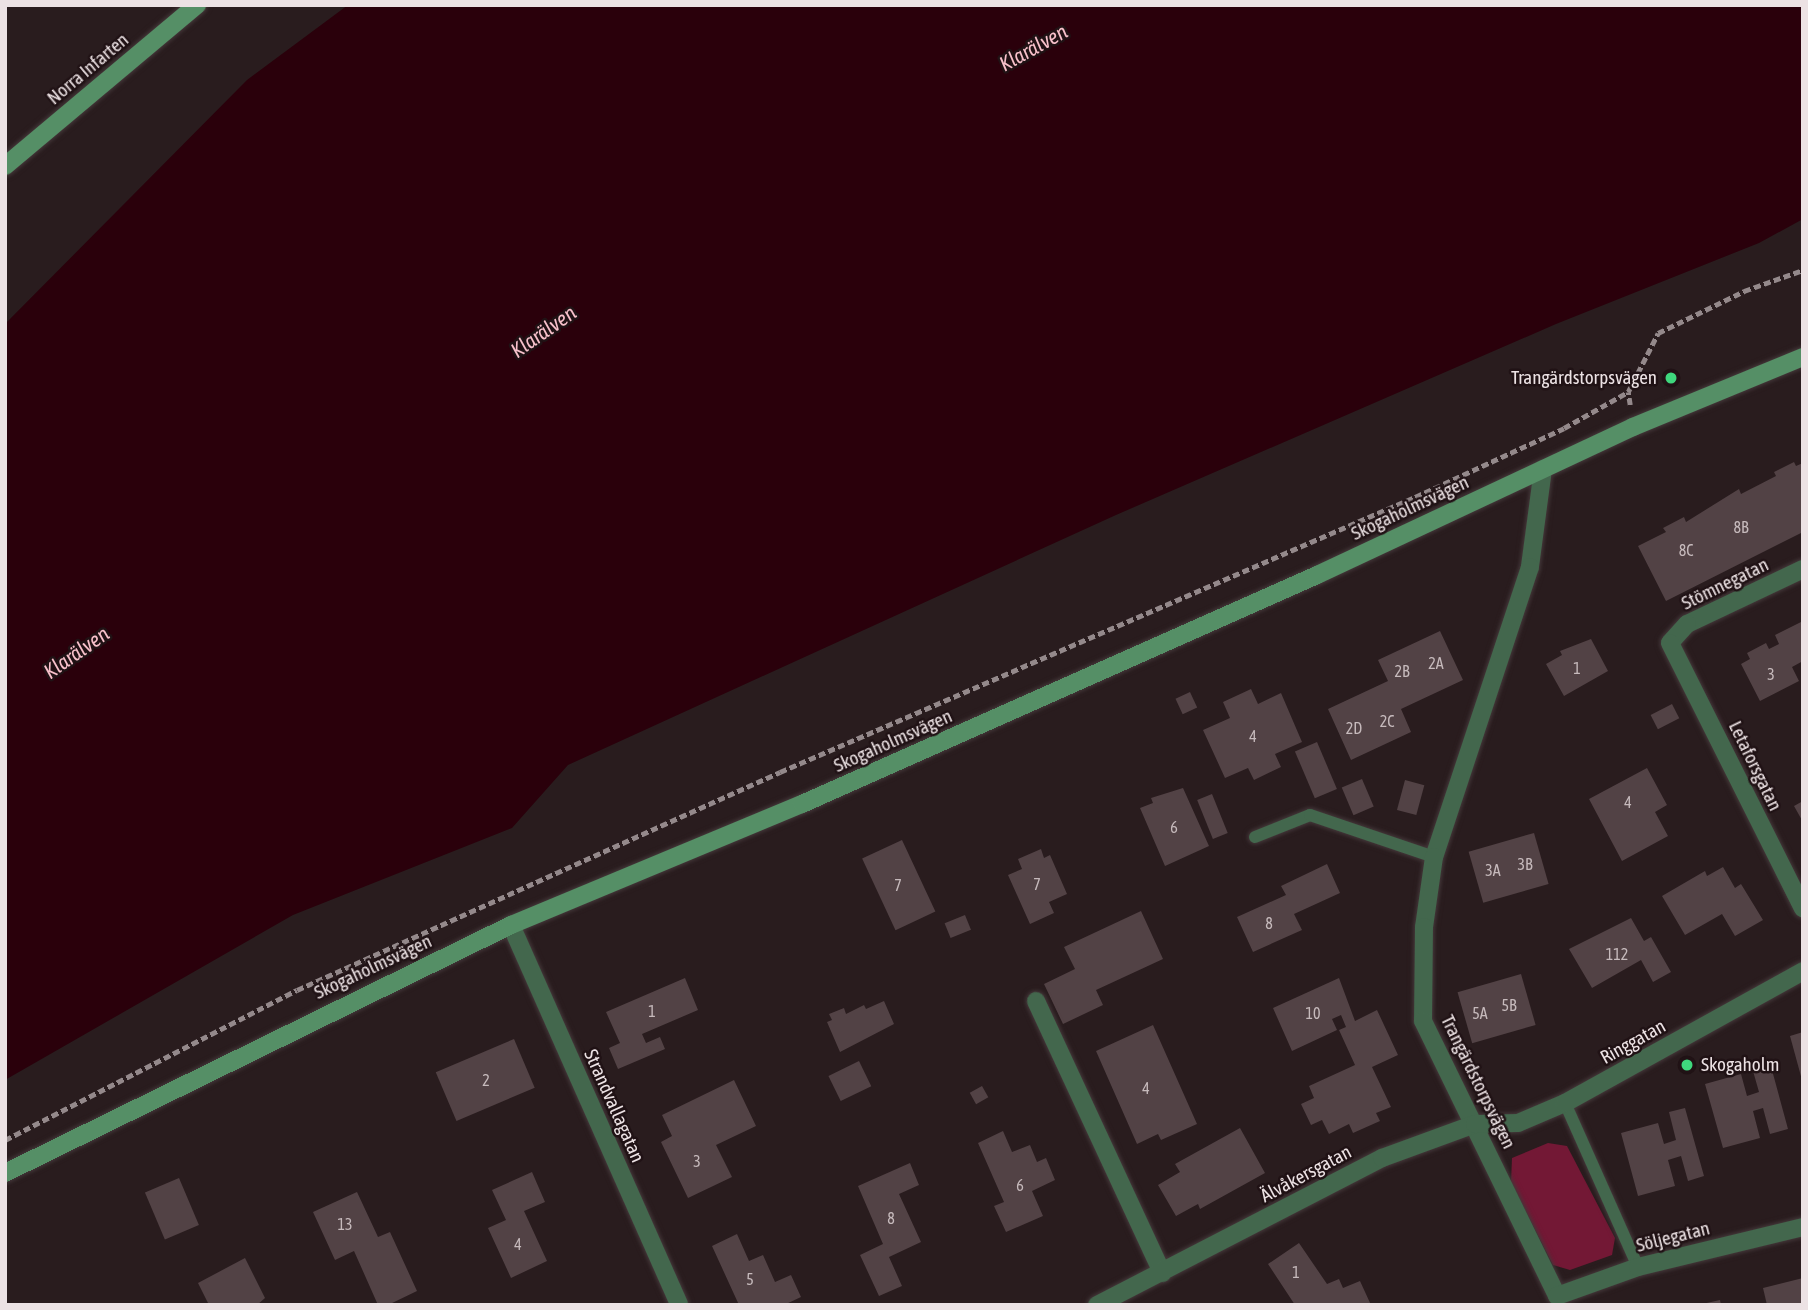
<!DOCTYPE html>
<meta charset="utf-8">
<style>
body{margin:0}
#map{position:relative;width:1808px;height:1310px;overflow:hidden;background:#291c1e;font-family:"Asap Condensed",sans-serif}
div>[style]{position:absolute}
.green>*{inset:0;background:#731835}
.water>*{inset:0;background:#2a000b}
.building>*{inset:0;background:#524245;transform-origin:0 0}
.path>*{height:4.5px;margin-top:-2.25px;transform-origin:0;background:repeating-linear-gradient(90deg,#94898b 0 7px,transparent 0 10.5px)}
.roads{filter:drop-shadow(0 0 2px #44383a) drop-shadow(0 0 2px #44383a)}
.lane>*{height:12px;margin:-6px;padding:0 6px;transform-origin:6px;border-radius:6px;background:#43674d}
.street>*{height:18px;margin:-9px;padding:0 9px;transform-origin:9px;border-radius:9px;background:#43674d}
.secondary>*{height:18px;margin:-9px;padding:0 9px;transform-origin:9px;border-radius:9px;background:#558f66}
.dots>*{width:19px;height:19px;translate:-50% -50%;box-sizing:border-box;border:4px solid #201215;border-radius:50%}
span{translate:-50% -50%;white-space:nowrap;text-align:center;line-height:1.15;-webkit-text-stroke:5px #201215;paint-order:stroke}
.number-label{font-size:16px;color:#c6babc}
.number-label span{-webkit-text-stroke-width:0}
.street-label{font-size:19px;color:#ece2e4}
.poi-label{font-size:19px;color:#ece2e4}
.right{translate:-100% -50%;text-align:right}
.left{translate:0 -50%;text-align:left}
.water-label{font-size:21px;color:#f8c1cb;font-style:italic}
.frame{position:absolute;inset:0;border:7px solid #ece2e4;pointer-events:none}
</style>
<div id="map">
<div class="green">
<div style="clip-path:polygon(1548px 1143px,1567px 1146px,1615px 1238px,1612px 1255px,1570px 1270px,1553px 1265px,1511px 1182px,1512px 1158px)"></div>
</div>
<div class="water">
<div style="clip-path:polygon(348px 5px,1803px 5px,1803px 219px,1759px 243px,1556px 324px,1116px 515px,568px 765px,512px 828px,293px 915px,5px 1080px,5px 324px,247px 80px)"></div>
</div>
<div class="building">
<div style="clip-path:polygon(1794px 462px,1796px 466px,1803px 463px,1803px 532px,1666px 601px,1638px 546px,1666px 532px,1663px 528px,1684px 517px,1686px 522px,1739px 489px,1741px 494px,1776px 476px,1774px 472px)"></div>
<div style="clip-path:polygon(1803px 621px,1803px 661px,1792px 667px,1799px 681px,1760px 701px,1741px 664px,1750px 659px,1747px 653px,1766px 643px,1769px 649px,1779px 644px,1775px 635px)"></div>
<div style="clip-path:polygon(1440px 631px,1463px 680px,1401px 709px,1411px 732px,1351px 760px,1328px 709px,1388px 681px,1378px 660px)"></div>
<div style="clip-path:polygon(1591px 639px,1608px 671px,1564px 696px,1546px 664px,1562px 655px,1560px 651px)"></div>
<div style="clip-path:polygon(1251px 689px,1258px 704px,1281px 693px,1302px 742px,1275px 754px,1281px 767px,1254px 780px,1248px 768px,1225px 778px,1203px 730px,1230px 718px,1223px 702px)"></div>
<div style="left:1190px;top:692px;width:17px;height:16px;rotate:65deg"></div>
<div style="left:1672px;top:704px;width:16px;height:24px;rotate:63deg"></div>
<div style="left:1317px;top:742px;width:51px;height:24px;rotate:67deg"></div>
<div style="clip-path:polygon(1647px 768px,1667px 805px,1655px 812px,1668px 836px,1622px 861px,1589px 799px)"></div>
<div style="left:1362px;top:779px;width:30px;height:22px;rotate:67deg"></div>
<div style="left:1405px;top:780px;width:20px;height:31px;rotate:15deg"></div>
<div style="clip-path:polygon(1183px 788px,1209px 846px,1165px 866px,1140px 808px,1153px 803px,1151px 798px)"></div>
<div style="left:1212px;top:794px;width:42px;height:16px;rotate:68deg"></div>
<div style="clip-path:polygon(1803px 801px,1803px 822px,1794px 806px)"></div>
<div style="left:1534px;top:833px;width:53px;height:68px;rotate:74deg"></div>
<div style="left:902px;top:840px;width:79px;height:44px;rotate:65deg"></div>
<div style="clip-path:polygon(1041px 849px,1044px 858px,1050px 855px,1067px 894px,1049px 902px,1054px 913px,1030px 924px,1008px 875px,1022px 869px,1018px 859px)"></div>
<div style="clip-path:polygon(1327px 864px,1340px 893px,1294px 914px,1302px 930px,1253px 952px,1237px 917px,1286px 895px,1281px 886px)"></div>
<div style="clip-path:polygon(1723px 867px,1735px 888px,1741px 884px,1763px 920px,1735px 936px,1722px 914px,1685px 935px,1662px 896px,1705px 871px,1707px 876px)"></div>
<div style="clip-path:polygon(1141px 911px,1163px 959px,1096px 990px,1103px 1005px,1063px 1024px,1044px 984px,1075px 969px,1064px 947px)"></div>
<div style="left:965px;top:915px;width:16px;height:22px;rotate:68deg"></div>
<div style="clip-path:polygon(1631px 918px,1644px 941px,1651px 937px,1671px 972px,1653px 982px,1641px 960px,1592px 988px,1569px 949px)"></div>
<div style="left:1521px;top:974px;width:53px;height:66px;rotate:74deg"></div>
<div style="clip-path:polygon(685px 978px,698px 1010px,642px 1034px,646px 1043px,660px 1037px,665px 1049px,618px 1069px,609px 1048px,620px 1043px,606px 1012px)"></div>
<div style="clip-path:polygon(1339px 978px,1355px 1021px,1377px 1010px,1398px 1055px,1372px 1067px,1391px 1107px,1376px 1113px,1380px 1121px,1353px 1133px,1349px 1124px,1329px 1134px,1322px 1120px,1311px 1125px,1301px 1104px,1314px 1098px,1309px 1086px,1355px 1065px,1339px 1030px,1346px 1027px,1341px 1015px,1332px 1019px,1337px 1030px,1292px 1051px,1273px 1008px)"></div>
<div style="clip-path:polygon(884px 1001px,894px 1024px,840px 1052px,827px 1022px,832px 1020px,829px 1014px,844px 1008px,846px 1014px,864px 1005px,866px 1009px)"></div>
<div style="clip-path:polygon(1153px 1025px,1197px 1124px,1161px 1140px,1158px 1134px,1137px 1144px,1096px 1051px)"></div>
<div style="clip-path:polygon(1803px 1032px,1803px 1080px,1802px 1080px,1790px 1036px)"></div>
<div style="left:514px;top:1039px;width:53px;height:85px;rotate:67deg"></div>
<div style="clip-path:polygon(1769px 1059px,1788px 1129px,1770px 1134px,1763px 1108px,1753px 1111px,1760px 1138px,1723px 1148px,1705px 1084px,1741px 1074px,1747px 1096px,1759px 1092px,1751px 1064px)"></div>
<div style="left:859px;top:1061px;width:28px;height:34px;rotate:64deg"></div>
<div style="clip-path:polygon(734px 1080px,756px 1126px,716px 1145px,732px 1177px,688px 1198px,661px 1142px,672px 1136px,662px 1115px)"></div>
<div style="left:982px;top:1086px;width:13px;height:14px;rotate:61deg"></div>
<div style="clip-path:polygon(1685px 1108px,1704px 1176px,1688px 1181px,1681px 1156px,1668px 1160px,1675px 1186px,1638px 1196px,1621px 1133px,1658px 1123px,1664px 1144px,1676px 1140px,1669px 1112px)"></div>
<div style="clip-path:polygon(1240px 1128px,1265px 1173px,1200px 1209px,1198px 1204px,1176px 1216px,1158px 1185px,1180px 1172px,1175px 1164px)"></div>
<div style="clip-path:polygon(1003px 1131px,1012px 1152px,1030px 1145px,1037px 1162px,1046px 1158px,1055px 1180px,1032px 1191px,1043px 1216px,1006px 1232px,994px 1206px,1004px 1202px,978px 1143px)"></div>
<div style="clip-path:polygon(910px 1163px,919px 1185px,899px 1194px,921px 1242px,889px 1257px,902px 1286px,879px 1296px,860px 1255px,883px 1244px,858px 1186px)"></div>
<div style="clip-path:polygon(532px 1172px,545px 1202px,524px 1211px,547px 1261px,511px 1278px,488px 1228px,506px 1220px,492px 1190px)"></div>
<div style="left:179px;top:1178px;width:51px;height:37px;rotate:67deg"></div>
<div style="clip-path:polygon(357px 1192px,378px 1237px,390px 1232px,417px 1291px,388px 1305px,378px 1305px,354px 1251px,335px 1260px,313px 1212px)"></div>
<div style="clip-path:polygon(737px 1234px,749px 1261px,763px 1255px,775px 1282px,791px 1275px,801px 1297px,784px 1305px,739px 1305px,712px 1246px)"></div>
<div style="clip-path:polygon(1299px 1243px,1327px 1284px,1339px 1279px,1343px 1288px,1360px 1281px,1371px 1305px,1295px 1305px,1268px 1264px)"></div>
<div style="clip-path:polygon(245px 1258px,265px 1298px,257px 1305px,209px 1305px,198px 1283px)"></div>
<div style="clip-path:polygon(1803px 1278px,1803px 1305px,1767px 1305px,1763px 1288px)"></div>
<div style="clip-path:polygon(1720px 1300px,1721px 1305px,1702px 1305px,1702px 1304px)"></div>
</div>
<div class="path">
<div style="left:1630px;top:405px;width:13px;rotate:-99deg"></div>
<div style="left:1628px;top:392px;width:66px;rotate:-63deg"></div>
<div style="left:1658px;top:333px;width:96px;rotate:-26deg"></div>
<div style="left:1744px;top:291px;width:63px;rotate:-19.6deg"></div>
<div style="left:5px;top:1140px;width:328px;rotate:-27.2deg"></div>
<div style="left:297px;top:990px;width:530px;rotate:-24.29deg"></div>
<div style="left:780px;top:772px;width:692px;rotate:-23.42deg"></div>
<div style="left:1415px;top:497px;width:164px;rotate:-24.8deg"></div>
<div style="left:1564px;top:428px;width:73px;rotate:-29.4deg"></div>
</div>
<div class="roads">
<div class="lane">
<div style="left:1255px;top:837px;width:59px;rotate:-21.8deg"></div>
<div style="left:1310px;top:815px;width:131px;rotate:18.7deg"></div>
<div style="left:1565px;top:1103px;width:180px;rotate:66deg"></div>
</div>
<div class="street">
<div style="left:1543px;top:469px;width:99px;rotate:97.6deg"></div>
<div style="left:1530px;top:567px;width:305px;rotate:108.3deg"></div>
<div style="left:1434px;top:857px;width:71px;rotate:98.1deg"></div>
<div style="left:1424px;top:927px;width:94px;rotate:90.6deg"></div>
<div style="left:1423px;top:1021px;width:306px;rotate:64deg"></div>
<div style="left:1557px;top:1296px;width:86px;rotate:-19.7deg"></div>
<div style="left:1638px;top:1267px;width:170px;rotate:-13.6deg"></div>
<div style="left:1803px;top:569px;width:128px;rotate:154.6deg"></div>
<div style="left:1687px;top:624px;width:25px;rotate:132deg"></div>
<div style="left:1670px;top:643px;width:297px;rotate:63.4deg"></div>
<div style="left:511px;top:925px;width:415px;rotate:66.1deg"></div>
<div style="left:1036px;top:1001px;width:300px;rotate:65.1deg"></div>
<div style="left:1097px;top:1305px;width:321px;rotate:-27.3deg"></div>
<div style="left:1382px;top:1158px;width:99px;rotate:-20.1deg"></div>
<div style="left:1475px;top:1124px;width:43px;rotate:-1.3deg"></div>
<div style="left:1518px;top:1123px;width:51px;rotate:-23.1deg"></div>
<div style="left:1565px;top:1103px;width:272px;rotate:-29deg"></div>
</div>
<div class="secondary">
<div style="left:5px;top:166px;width:251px;rotate:-40deg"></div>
<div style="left:5px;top:1173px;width:564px;rotate:-26.11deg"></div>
<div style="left:511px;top:925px;width:315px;rotate:-22.6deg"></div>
<div style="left:802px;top:804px;width:564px;rotate:-23.97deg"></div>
<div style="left:1317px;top:575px;width:349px;rotate:-25.1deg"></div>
<div style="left:1633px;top:427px;width:184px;rotate:-22.4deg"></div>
</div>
</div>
<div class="dots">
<div style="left:1671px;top:378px;background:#3fd77d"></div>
<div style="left:1687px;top:1065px;background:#3fd77d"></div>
</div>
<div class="number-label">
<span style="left:1741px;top:527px">8B</span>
<span style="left:1686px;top:550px">8C</span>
<span style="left:1436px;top:663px">2A</span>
<span style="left:1577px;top:668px">1</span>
<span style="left:1402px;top:671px">2B</span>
<span style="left:1771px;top:674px">3</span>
<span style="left:1387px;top:721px">2C</span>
<span style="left:1354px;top:728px">2D</span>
<span style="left:1253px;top:736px">4</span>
<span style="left:1628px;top:802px">4</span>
<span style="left:1174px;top:827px">6</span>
<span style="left:1525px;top:864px">3B</span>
<span style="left:1493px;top:870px">3A</span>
<span style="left:1037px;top:884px">7</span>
<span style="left:898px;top:885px">7</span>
<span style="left:1269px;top:923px">8</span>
<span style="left:1617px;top:954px">112</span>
<span style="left:1509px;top:1005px">5B</span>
<span style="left:652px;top:1011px">1</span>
<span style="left:1313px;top:1013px">10</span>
<span style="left:1480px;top:1013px">5A</span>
<span style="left:486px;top:1080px">2</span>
<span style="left:1146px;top:1088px">4</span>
<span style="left:697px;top:1161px">3</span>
<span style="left:1020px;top:1185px">6</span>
<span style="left:891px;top:1218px">8</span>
<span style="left:345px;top:1224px">13</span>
<span style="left:518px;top:1244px">4</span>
<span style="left:1296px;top:1272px">1</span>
<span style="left:750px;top:1279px">5</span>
</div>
<div class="street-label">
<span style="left:88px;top:69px;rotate:-40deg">Norra Infarten</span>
<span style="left:1410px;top:508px;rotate:-25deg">Skogaholmsvägen</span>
<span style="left:1725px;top:584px;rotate:-26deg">Stömnegatan</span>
<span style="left:893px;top:741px;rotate:-24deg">Skogaholmsvägen</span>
<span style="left:1755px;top:766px;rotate:64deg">Letaforsgatan</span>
<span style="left:373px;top:967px;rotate:-25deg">Skogaholmsvägen</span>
<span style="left:1633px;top:1042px;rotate:-29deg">Ringgatan</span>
<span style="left:1478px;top:1082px;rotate:64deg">Trangärdstorpsvägen</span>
<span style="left:614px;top:1106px;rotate:66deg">Strandvallagatan</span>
<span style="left:1306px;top:1174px;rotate:-28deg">Älvåkersgatan</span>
<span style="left:1673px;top:1237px;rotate:-14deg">Söljegatan</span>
</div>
<div class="poi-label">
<span class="right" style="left:1657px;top:378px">Trangärdstorpsvägen</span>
<span class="left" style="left:1701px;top:1065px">Skogaholm</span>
</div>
<div class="water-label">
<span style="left:1033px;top:47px;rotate:-29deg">Klarälven</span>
<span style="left:543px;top:331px;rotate:-35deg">Klarälven</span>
<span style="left:76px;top:652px;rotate:-35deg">Klarälven</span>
</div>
<div class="frame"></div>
</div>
